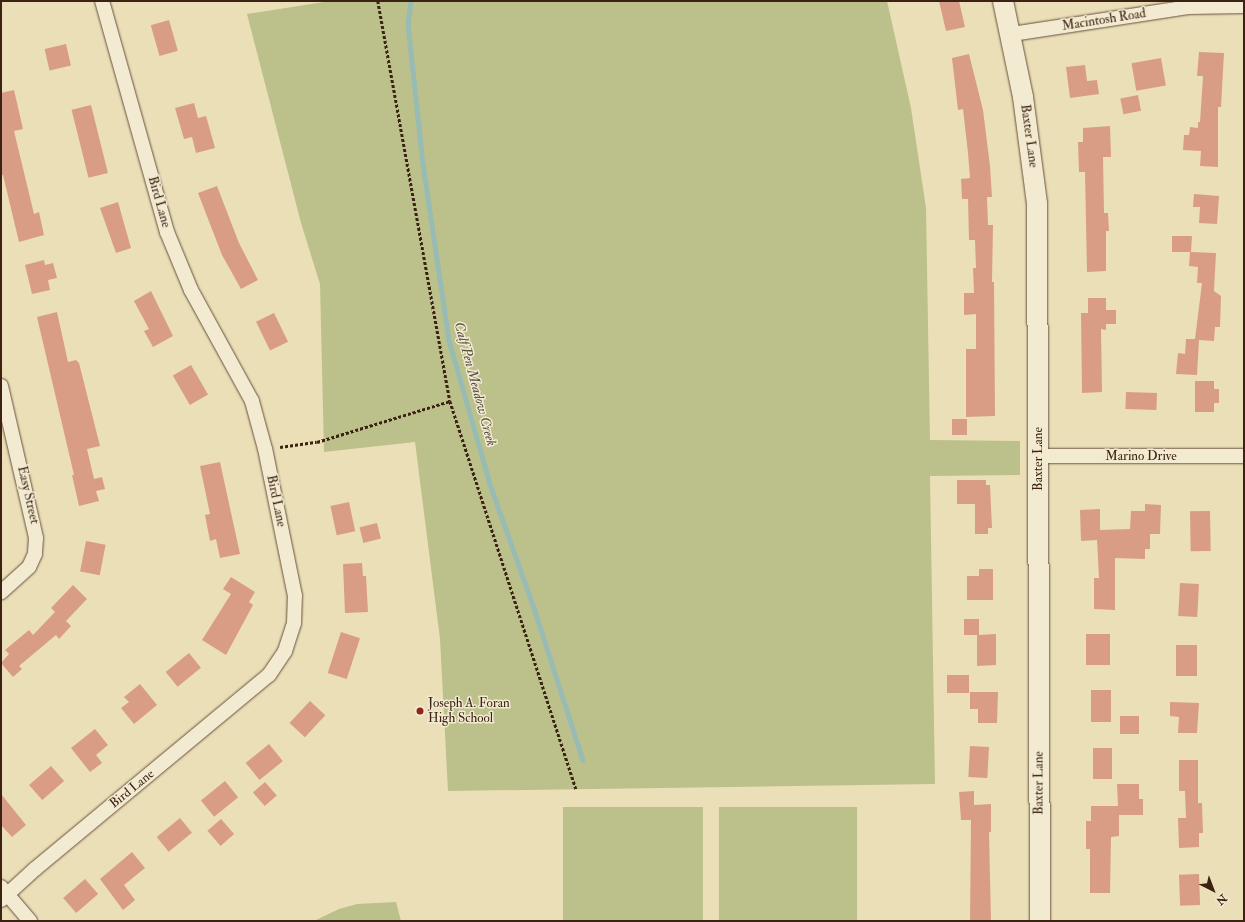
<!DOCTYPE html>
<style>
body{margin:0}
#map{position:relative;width:1245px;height:922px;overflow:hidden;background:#ebdfb8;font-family:"IM FELL Double Pica",serif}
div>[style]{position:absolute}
.green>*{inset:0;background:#bcc08b;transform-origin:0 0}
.stream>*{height:4.5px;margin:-2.25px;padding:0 2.25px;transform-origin:2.25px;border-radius:2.25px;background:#98bcb3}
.building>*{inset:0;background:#d99d85;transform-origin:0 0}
.path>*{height:2.5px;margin-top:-1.25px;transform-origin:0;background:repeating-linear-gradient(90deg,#3c2212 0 3px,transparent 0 5px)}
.roads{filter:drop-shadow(0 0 1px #68513c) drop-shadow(0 0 1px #68513c)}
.street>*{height:14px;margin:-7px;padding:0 7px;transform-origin:7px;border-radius:7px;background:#f2ead1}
.secondary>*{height:20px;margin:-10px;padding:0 10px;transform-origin:10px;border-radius:10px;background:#f2ead1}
.dots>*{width:11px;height:11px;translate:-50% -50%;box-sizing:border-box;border:2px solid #f2ead1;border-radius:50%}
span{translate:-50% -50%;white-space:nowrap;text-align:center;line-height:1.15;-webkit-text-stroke:3px #f2ead1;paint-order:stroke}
.street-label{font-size:13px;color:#3c2212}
.poi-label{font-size:13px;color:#3c2212}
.left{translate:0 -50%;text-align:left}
.water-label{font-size:14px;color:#585042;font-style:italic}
.frame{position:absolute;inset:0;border:2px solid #3c2212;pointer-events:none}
.north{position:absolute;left:1193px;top:870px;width:40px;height:40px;-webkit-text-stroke:3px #f2ead1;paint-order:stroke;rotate:138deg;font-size:11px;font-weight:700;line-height:16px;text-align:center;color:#3c2212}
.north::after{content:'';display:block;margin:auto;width:14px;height:18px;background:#3c2212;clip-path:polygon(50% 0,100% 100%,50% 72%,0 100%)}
</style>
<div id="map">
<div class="green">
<div style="clip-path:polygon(330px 1px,887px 1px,911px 108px,926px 208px,930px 440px,1020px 441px,1020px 475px,930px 476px,935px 784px,448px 791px,440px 639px,415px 442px,324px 452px,320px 284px,301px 223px,247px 14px)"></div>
<div style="left:563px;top:807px;width:140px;height:114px"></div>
<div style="left:719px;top:807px;width:138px;height:114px"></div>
<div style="clip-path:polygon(396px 902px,401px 921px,314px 921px,339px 909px,357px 904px)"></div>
</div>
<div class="stream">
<div style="left:411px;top:1px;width:23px;rotate:97deg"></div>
<div style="left:408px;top:24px;width:141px;rotate:83.9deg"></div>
<div style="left:423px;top:164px;width:178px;rotate:81.6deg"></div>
<div style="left:449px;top:340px;width:150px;rotate:74.1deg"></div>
<div style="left:490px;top:484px;width:138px;rotate:70.5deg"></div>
<div style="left:536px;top:614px;width:153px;rotate:72.2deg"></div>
</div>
<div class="building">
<div style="clip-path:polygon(939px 1px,959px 1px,965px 27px,946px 31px)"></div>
<div style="left:169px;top:20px;width:32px;height:19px;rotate:74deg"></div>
<div style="left:66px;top:44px;width:22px;height:22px;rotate:77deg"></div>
<div style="clip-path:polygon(1199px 52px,1224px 53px,1221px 107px,1218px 107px,1218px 167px,1200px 166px,1201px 151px,1183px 150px,1184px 135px,1189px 135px,1190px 127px,1198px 128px,1198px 122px,1200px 122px,1203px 76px,1197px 76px)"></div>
<div style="clip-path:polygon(969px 54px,983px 110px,990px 166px,992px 197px,987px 197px,988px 225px,993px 225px,992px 282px,994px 282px,995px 416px,966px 417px,966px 349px,976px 349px,976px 314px,964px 315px,964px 293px,974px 293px,973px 268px,976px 268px,975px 240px,969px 240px,968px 199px,962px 199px,961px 179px,970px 178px,968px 153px,963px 109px,958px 110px,952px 58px)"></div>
<div style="left:1161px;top:58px;width:28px;height:30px;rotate:80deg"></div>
<div style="clip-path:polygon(1085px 65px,1087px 81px,1097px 80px,1099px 94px,1070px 98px,1066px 67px)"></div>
<div style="clip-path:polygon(14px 90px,23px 129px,14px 131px,34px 214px,39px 212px,44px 235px,19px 242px,3px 175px,1px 175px,1px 93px)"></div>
<div style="left:1138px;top:95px;width:16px;height:18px;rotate:79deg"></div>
<div style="clip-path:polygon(194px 103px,198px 118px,206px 116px,215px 148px,196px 153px,192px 137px,184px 139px,175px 108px)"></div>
<div style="left:91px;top:105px;width:70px;height:20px;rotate:76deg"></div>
<div style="clip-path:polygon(1110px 126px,1111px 157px,1103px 157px,1104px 213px,1108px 213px,1109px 231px,1106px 231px,1106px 271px,1087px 272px,1085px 172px,1079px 172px,1078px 142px,1083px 142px,1083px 128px)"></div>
<div style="clip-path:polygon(217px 186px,239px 243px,258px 280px,241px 289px,222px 255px,198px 193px)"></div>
<div style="clip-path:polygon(1194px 194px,1219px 196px,1217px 224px,1199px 223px,1200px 207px,1193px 207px)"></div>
<div style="clip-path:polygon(118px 202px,131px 248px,116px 253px,100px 208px)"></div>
<div style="clip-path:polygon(1172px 236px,1192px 236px,1191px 252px,1216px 253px,1214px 291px,1221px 296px,1220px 327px,1215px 327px,1214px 341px,1199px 340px,1197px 375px,1176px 374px,1178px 353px,1185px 354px,1186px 339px,1195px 339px,1202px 283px,1197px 283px,1198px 267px,1189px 266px,1190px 252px,1172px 252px)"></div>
<div style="clip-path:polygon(44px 260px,45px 265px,53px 263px,57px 278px,48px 280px,50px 290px,32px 294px,25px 265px)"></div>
<div style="clip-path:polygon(151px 291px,173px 336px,153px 347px,144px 331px,149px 329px,134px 301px)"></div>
<div style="clip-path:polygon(1088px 298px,1106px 298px,1106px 310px,1116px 310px,1116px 324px,1106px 324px,1106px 330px,1101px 329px,1102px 392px,1082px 393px,1081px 313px,1088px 313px)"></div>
<div style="clip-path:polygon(57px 312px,68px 362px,76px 360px,79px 363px,100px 446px,87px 449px,94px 479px,102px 477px,105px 489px,96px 491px,99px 501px,79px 506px,72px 475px,74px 475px,37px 317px)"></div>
<div style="left:274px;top:313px;width:32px;height:20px;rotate:64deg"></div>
<div style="left:191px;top:365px;width:34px;height:21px;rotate:60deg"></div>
<div style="clip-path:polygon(1195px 381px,1214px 381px,1214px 389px,1219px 389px,1219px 403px,1214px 403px,1214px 412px,1195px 412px)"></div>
<div style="left:1126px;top:392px;width:31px;height:17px;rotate:2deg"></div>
<div style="left:952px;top:419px;width:15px;height:16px"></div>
<div style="clip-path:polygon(220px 462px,240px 554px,220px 558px,216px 539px,210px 541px,205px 515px,210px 514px,200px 466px)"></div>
<div style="clip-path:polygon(957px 480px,986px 480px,986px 485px,990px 485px,992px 528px,988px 528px,988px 534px,975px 534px,975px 504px,957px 504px)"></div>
<div style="left:349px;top:502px;width:30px;height:19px;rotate:78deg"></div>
<div style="clip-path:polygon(1145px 504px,1161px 505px,1160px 534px,1150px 534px,1150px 549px,1145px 549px,1145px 559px,1115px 558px,1115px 610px,1094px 609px,1094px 578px,1099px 578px,1097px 540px,1081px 541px,1080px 510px,1100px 509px,1100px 530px,1130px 529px,1131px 511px,1145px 511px)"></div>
<div style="left:1210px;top:511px;width:40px;height:20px;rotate:89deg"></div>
<div style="left:377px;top:523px;width:16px;height:18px;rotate:76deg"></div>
<div style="left:86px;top:541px;width:20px;height:31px;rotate:11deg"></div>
<div style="clip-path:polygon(362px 563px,363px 576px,366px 576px,368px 612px,345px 613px,343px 564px)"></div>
<div style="clip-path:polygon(979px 569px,993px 569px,993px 600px,967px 600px,967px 576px,979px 576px)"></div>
<div style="clip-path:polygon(231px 577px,255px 592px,249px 602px,253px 605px,226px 655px,202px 640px,231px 594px,223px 589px)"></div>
<div style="left:1180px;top:583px;width:19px;height:33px;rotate:3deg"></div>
<div style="clip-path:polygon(73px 585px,87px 599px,66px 621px,71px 626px,59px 639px,56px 635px,19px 666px,22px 669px,13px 677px,1px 663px,9px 654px,5px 650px,29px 630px,33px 635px,55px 612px,51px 608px)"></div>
<div style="clip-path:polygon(964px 619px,979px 619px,979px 635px,996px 634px,996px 665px,977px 666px,977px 635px,964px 635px)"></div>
<div style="left:341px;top:632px;width:20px;height:43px;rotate:18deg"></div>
<div style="left:1110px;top:634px;width:31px;height:24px;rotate:90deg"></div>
<div style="left:1176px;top:645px;width:21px;height:31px"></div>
<div style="left:189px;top:653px;width:19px;height:30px;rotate:51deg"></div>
<div style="left:947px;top:675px;width:22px;height:18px"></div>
<div style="clip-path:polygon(140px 684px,157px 705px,134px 724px,121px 708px,129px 702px,124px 697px)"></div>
<div style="left:1091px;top:690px;width:20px;height:32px"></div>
<div style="clip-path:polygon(970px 692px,998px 692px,997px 723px,978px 723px,978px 709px,970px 709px)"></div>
<div style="left:310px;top:701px;width:21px;height:30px;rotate:43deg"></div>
<div style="clip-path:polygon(1170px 702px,1199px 703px,1197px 733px,1178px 733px,1179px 717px,1170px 716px)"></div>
<div style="left:1120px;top:716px;width:19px;height:18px"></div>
<div style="clip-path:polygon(95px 729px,108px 745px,96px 755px,102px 763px,90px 772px,71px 748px)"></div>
<div style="left:269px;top:744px;width:22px;height:30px;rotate:51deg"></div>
<div style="left:970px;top:746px;width:19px;height:31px;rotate:3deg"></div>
<div style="left:1093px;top:748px;width:19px;height:31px"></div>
<div style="clip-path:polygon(1179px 760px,1198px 760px,1198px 803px,1202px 803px,1203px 833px,1199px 833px,1199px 847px,1179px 848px,1178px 818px,1186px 818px,1185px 791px,1179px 791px)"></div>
<div style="left:51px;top:766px;width:20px;height:29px;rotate:49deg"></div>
<div style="left:225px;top:781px;width:21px;height:31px;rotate:51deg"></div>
<div style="left:265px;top:782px;width:18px;height:16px;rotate:49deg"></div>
<div style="clip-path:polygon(1117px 784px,1139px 784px,1139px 799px,1143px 799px,1143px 815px,1119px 815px,1119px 836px,1111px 837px,1110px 893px,1090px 893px,1090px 849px,1086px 849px,1086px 821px,1091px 821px,1091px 806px,1118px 806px)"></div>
<div style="clip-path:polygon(974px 791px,974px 805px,991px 804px,991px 832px,989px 832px,991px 921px,970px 921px,971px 820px,961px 820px,959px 792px)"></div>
<div style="clip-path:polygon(1px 794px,26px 825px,12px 837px,1px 825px)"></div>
<div style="left:180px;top:818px;width:19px;height:30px;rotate:51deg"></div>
<div style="left:221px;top:819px;width:20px;height:18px;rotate:49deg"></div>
<div style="clip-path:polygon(132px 852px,145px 868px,124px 885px,135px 900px,123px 910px,100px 879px)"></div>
<div style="left:1199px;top:874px;width:31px;height:20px;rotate:88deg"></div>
<div style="left:85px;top:879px;width:20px;height:29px;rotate:49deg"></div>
</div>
<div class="path">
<div style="left:378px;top:1px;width:406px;rotate:79.8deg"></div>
<div style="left:450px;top:401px;width:408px;rotate:72deg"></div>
<div style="left:280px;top:447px;width:37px;rotate:-8deg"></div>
<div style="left:317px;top:442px;width:139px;rotate:-17.1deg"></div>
</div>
<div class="roads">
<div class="street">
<div style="left:1012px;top:34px;width:178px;rotate:-8.7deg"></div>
<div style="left:1188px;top:7px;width:56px;rotate:-1deg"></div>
<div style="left:1px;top:386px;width:156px;rotate:77deg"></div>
<div style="left:36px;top:538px;width:16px;rotate:94deg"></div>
<div style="left:35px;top:554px;width:14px;rotate:115deg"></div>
<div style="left:29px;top:567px;width:38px;rotate:138deg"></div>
<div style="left:1038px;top:456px;width:206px"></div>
<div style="left:1px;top:887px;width:45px;rotate:49.5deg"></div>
<div style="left:1px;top:900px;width:46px;rotate:-42.4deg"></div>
<div style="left:35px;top:869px;width:304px;rotate:-39.7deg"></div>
<div style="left:269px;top:675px;width:29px;rotate:-56deg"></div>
<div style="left:285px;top:651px;width:29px;rotate:-72deg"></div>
<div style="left:294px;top:623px;width:27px;rotate:-88deg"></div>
<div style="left:295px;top:596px;width:150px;rotate:-101.5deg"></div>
<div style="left:265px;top:449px;width:50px;rotate:-105.2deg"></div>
<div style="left:252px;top:401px;width:127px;rotate:-118.8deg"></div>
<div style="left:191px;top:290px;width:63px;rotate:-112.5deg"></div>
<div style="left:167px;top:232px;width:240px;rotate:-105.7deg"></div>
</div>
<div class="secondary">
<div style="left:1003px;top:1px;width:98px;rotate:78.2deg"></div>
<div style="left:1023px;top:97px;width:108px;rotate:82.5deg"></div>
<div style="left:1037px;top:204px;width:717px;rotate:89.76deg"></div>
</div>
</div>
<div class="dots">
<div style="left:420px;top:711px;background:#8f2418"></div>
</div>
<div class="street-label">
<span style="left:1104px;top:20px;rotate:-9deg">Macintosh Road</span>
<span style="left:1029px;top:136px;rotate:82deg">Baxter Lane</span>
<span style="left:159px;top:202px;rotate:74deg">Bird Lane</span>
<span style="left:1141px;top:456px">Marino Drive</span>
<span style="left:1038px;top:459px;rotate:-90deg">Baxter Lane</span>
<span style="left:28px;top:495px;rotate:77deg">Easy Street</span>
<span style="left:276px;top:501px;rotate:78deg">Bird Lane</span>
<span style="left:1039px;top:783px;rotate:-90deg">Baxter Lane</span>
<span style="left:132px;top:789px;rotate:-39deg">Bird Lane</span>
</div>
<div class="poi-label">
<span class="left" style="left:428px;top:711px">Joseph A. Foran<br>High School</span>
</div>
<div class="water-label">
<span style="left:475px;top:384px;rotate:75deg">Calf Pen Meadow Creek</span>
</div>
<div class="frame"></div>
<div class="north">N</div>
</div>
